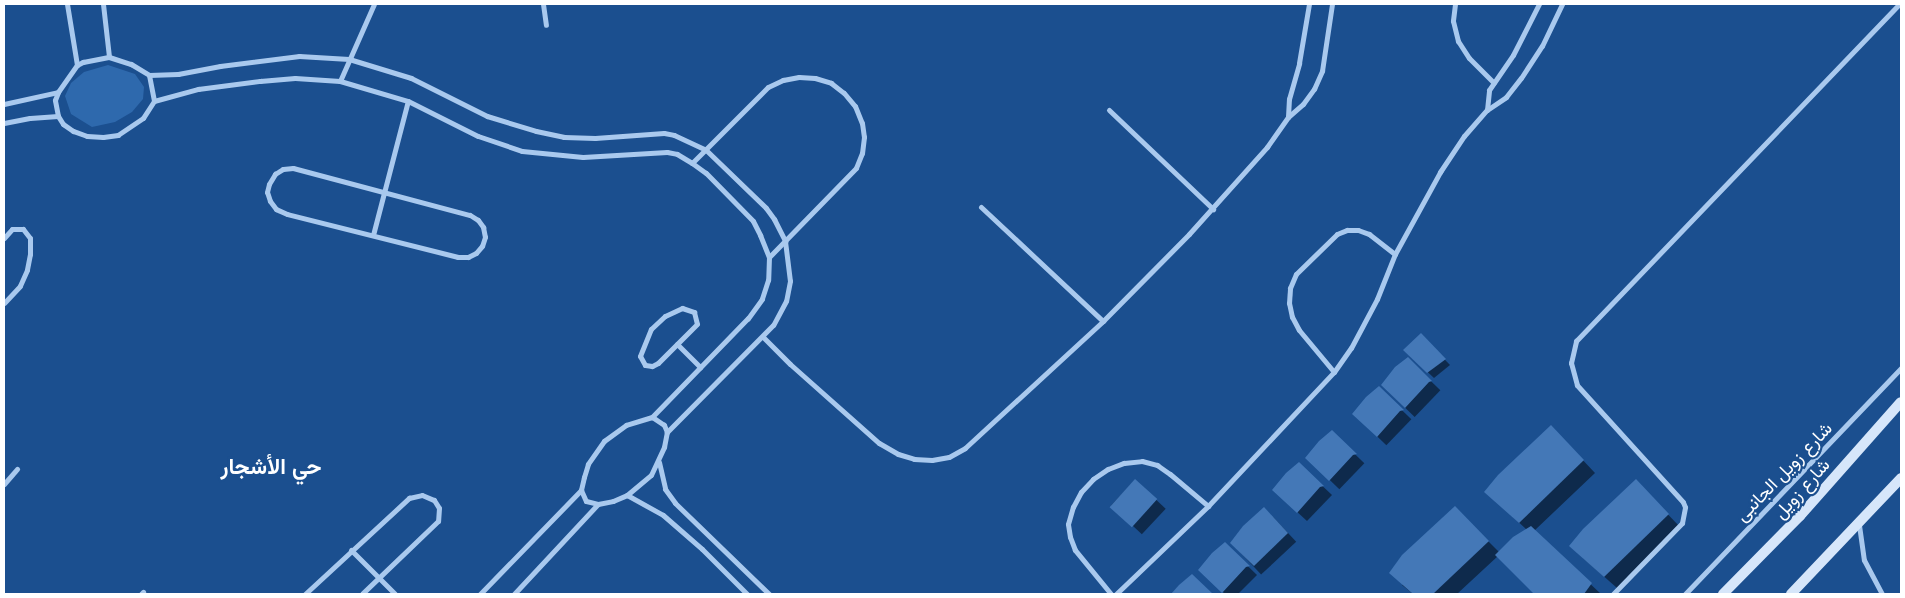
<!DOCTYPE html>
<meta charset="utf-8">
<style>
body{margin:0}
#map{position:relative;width:1905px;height:598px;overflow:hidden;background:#1b4f8f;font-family:Arial,Vazirmatn,sans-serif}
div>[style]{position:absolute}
.green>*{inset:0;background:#2e69ad}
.shadow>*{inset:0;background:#0007;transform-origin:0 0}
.building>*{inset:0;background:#4478b7;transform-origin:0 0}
.street>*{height:5px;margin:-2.5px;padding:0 2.5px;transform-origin:2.5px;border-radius:2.5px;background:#a9c9ee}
.secondary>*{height:10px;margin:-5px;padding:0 5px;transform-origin:5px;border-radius:5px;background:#d6e6fa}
span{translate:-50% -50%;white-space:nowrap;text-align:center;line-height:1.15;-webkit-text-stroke:4.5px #1b4f8f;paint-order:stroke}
.street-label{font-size:18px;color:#fff}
.district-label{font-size:22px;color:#fff;font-weight:700}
.frame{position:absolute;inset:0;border:5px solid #fff;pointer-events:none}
</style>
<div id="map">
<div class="green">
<div style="clip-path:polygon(108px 65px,135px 74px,144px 87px,143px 99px,132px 112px,115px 122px,92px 127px,71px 114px,65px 96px,71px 83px,84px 72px)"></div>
</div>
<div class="shadow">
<div style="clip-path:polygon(1421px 335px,1450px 365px,1434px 378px,1404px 350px)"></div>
<div style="left:1408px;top:359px;width:45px;height:37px;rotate:44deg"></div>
<div style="left:1379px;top:388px;width:45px;height:36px;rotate:44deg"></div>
<div style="left:1332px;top:432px;width:45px;height:36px;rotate:44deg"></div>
<div style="clip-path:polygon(1563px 439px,1595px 473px,1534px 531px,1601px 594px,1536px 594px,1498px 556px,1457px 594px,1413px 594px,1402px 585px,1467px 520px,1499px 552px,1527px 530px,1486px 492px)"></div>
<div style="clip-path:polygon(1299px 464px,1332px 495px,1307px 521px,1283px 499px)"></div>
<div style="left:1135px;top:480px;width:42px;height:35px;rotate:43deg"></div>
<div style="clip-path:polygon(1636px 481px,1680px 527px,1617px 588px,1583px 558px)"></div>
<div style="left:1273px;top:517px;width:34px;height:48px;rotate:47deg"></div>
<div style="clip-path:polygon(1225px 544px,1257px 575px,1238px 594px,1225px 594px,1200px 570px)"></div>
</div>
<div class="building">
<div style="clip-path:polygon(1421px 333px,1446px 359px,1427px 373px,1403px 350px)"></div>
<div style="clip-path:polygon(1408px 357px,1432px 381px,1429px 382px,1405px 408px,1381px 385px,1395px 367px)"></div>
<div style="clip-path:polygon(1379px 386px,1404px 410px,1400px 411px,1377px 437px,1352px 414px,1366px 397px)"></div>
<div style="clip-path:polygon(1551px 425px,1584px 460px,1519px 523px,1484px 492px,1498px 475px)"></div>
<div style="clip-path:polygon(1332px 430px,1357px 454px,1353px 455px,1329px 481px,1305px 458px,1319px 441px)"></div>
<div style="clip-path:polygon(1299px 462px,1324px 486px,1320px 487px,1297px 513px,1272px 490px,1286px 473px)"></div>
<div style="left:1135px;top:479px;width:30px;height:38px;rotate:42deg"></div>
<div style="clip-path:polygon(1636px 479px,1669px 514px,1604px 577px,1569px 546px,1583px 529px)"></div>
<div style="clip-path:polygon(1455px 506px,1489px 541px,1433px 594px,1413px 594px,1389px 573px,1402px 555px)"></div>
<div style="clip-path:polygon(1264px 507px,1288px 533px,1254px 566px,1230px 543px,1243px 526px)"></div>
<div style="clip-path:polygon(1531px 526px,1592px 583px,1584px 594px,1534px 594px,1495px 555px,1513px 537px)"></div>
<div style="clip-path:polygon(1225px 542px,1250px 566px,1246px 567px,1222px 593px,1198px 570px,1212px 553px)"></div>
<div style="clip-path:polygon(1192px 574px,1213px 594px,1171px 594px,1179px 585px)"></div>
</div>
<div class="street">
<div style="left:67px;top:4px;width:62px;rotate:80.7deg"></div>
<div style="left:103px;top:4px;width:53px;rotate:83.5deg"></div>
<div style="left:543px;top:4px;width:21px;rotate:82deg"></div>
<div style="left:1455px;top:4px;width:17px;rotate:97deg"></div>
<div style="left:1453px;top:21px;width:21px;rotate:76deg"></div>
<div style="left:1458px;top:41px;width:20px;rotate:57deg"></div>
<div style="left:1469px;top:58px;width:35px;rotate:45deg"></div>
<div style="left:109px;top:57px;width:23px;rotate:18deg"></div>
<div style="left:131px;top:64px;width:21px;rotate:31deg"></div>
<div style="left:149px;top:75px;width:26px;rotate:79deg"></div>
<div style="left:154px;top:101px;width:20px;rotate:123deg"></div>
<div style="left:143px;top:118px;width:30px;rotate:146deg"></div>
<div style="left:118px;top:135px;width:15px;rotate:172deg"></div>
<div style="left:103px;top:137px;width:16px;rotate:-176deg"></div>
<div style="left:87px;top:136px;width:15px;rotate:-160deg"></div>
<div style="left:73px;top:131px;width:12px;rotate:-145deg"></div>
<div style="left:63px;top:124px;width:9px;rotate:-122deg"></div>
<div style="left:58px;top:116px;width:16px;rotate:-101deg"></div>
<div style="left:55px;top:100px;width:9px;rotate:-69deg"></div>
<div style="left:58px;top:92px;width:33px;rotate:-55deg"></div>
<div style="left:77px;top:65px;width:7px;rotate:-27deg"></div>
<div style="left:83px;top:62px;width:26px;rotate:-11deg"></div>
<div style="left:149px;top:75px;width:29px;rotate:-2deg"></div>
<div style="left:178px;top:74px;width:43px;rotate:-10.8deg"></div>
<div style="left:220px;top:66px;width:80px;rotate:-7.2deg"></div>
<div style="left:299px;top:56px;width:50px;rotate:3.4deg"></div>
<div style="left:349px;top:59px;width:65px;rotate:17deg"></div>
<div style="left:411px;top:78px;width:85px;rotate:26.6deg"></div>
<div style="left:487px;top:116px;width:51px;rotate:17deg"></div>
<div style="left:536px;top:131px;width:29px;rotate:12deg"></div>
<div style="left:564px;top:137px;width:31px;rotate:2deg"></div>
<div style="left:595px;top:138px;width:69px;rotate:-4.1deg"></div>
<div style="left:664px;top:133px;width:10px;rotate:11deg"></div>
<div style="left:674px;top:135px;width:35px;rotate:25deg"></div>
<div style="left:706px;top:150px;width:83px;rotate:44deg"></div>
<div style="left:766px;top:208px;width:14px;rotate:54deg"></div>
<div style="left:774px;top:219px;width:25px;rotate:63deg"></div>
<div style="left:785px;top:241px;width:40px;rotate:82.9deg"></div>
<div style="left:790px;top:281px;width:20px;rotate:101deg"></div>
<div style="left:786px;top:301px;width:27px;rotate:118deg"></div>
<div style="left:773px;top:325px;width:151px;rotate:134.7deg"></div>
<div style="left:340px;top:81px;width:84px;rotate:-66.2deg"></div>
<div style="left:154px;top:101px;width:46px;rotate:-15.3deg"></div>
<div style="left:198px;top:89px;width:63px;rotate:-7.4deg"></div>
<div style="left:260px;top:81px;width:35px;rotate:-5deg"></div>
<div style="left:295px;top:78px;width:45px;rotate:3.8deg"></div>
<div style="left:340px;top:81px;width:71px;rotate:16.4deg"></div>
<div style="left:408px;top:101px;width:78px;rotate:26.6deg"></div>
<div style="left:478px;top:136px;width:46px;rotate:18.8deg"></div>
<div style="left:522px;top:151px;width:61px;rotate:5.6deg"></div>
<div style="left:583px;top:157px;width:84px;rotate:-3.4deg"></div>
<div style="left:667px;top:152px;width:10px;rotate:11deg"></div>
<div style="left:677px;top:154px;width:17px;rotate:31deg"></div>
<div style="left:692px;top:163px;width:17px;rotate:36deg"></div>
<div style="left:706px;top:173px;width:67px;rotate:45.6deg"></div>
<div style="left:753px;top:221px;width:16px;rotate:63deg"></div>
<div style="left:760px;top:235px;width:24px;rotate:68deg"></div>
<div style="left:769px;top:257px;width:23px;rotate:92deg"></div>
<div style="left:768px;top:280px;width:20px;rotate:108deg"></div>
<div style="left:762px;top:299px;width:24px;rotate:126deg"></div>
<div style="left:748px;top:318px;width:138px;rotate:134.1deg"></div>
<div style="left:652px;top:417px;width:27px;rotate:163deg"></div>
<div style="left:626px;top:425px;width:27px;rotate:144deg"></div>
<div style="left:604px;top:441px;width:28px;rotate:125deg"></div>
<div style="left:588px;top:464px;width:14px;rotate:107deg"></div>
<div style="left:584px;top:477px;width:13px;rotate:103deg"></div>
<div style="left:581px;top:490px;width:12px;rotate:66deg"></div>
<div style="left:586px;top:501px;width:12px;rotate:14deg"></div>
<div style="left:598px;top:504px;width:15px;rotate:-11deg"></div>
<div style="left:613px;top:501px;width:15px;rotate:-23deg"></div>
<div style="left:627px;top:495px;width:31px;rotate:-40deg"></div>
<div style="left:651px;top:475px;width:31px;rotate:-65deg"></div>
<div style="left:664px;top:447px;width:15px;rotate:-79deg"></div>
<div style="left:667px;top:432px;width:8px;rotate:-113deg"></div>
<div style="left:664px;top:425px;width:14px;rotate:-146deg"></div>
<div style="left:4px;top:104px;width:55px;rotate:-12.5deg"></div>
<div style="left:1109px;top:110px;width:144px;rotate:43.6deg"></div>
<div style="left:1487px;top:110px;width:20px;rotate:-84deg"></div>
<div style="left:1489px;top:90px;width:42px;rotate:-55.6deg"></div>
<div style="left:1513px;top:55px;width:57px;rotate:-63deg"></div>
<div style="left:1288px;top:117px;width:18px;rotate:-87deg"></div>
<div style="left:1289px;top:99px;width:37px;rotate:-74deg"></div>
<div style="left:1299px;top:63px;width:60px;rotate:-80.4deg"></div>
<div style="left:4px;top:123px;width:26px;rotate:-11deg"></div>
<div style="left:30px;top:118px;width:28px;rotate:-4deg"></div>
<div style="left:692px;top:163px;width:107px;rotate:-45deg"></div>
<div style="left:768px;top:87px;width:17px;rotate:-25deg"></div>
<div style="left:783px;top:80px;width:16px;rotate:-11deg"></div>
<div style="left:799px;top:77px;width:16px;rotate:4deg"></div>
<div style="left:815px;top:78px;width:17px;rotate:17deg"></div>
<div style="left:831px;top:83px;width:16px;rotate:38deg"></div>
<div style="left:844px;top:93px;width:17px;rotate:50deg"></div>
<div style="left:855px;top:106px;width:18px;rotate:68deg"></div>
<div style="left:862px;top:123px;width:14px;rotate:82deg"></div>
<div style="left:864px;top:137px;width:16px;rotate:97deg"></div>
<div style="left:862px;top:153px;width:16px;rotate:112deg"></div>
<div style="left:856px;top:168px;width:124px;rotate:134.3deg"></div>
<div style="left:293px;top:168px;width:183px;rotate:14.9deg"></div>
<div style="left:470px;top:215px;width:9px;rotate:32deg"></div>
<div style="left:478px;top:220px;width:9px;rotate:54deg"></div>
<div style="left:483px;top:227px;width:10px;rotate:79deg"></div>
<div style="left:485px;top:237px;width:9px;rotate:108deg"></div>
<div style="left:482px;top:246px;width:9px;rotate:131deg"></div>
<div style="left:476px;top:253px;width:9px;rotate:153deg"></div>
<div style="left:468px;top:257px;width:10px;rotate:180deg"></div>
<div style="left:458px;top:257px;width:176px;rotate:-165.9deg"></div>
<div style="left:287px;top:214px;width:12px;rotate:-156deg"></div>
<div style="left:276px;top:209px;width:10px;rotate:-127deg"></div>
<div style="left:270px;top:201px;width:9px;rotate:-108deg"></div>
<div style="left:267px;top:192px;width:8px;rotate:-76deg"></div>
<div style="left:269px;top:184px;width:12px;rotate:-59deg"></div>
<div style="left:275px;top:174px;width:9px;rotate:-32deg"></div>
<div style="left:283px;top:169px;width:10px;rotate:-6deg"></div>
<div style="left:981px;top:207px;width:167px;rotate:43.1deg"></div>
<div style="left:373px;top:235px;width:138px;rotate:-75.4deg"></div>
<div style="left:4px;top:238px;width:12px;rotate:-48deg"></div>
<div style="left:12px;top:229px;width:11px"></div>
<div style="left:23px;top:229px;width:11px;rotate:52deg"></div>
<div style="left:30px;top:238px;width:16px;rotate:90deg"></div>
<div style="left:30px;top:254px;width:16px;rotate:101deg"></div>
<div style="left:27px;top:270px;width:17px;rotate:114deg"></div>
<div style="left:20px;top:286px;width:23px;rotate:133deg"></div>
<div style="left:682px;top:308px;width:13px;rotate:18deg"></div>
<div style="left:694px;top:312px;width:12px;rotate:76deg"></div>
<div style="left:697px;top:324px;width:55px;rotate:135deg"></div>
<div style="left:658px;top:363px;width:7px;rotate:153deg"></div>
<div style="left:652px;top:366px;width:7px;rotate:-172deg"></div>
<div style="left:645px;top:365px;width:10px;rotate:-119deg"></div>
<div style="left:640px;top:356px;width:29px;rotate:-68deg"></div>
<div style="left:651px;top:329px;width:19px;rotate:-43deg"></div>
<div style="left:665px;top:316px;width:19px;rotate:-25deg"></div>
<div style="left:763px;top:337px;width:38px;rotate:45deg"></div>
<div style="left:790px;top:364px;width:119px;rotate:41.6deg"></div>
<div style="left:879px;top:443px;width:22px;rotate:30deg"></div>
<div style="left:898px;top:454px;width:17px;rotate:17deg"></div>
<div style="left:914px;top:459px;width:18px;rotate:3deg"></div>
<div style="left:932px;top:460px;width:17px;rotate:-10deg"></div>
<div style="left:949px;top:457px;width:18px;rotate:-29deg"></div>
<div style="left:965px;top:448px;width:188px;rotate:-42.6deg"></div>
<div style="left:1103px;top:321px;width:122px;rotate:-45.3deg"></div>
<div style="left:1189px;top:234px;width:117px;rotate:-48.1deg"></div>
<div style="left:1267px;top:147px;width:37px;rotate:-55deg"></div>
<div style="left:1288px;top:117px;width:20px;rotate:-41deg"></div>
<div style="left:1303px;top:104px;width:19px;rotate:-54deg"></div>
<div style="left:1314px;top:89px;width:20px;rotate:-66deg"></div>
<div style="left:1322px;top:71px;width:68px;rotate:-81.5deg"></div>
<div style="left:677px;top:344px;width:33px;rotate:45deg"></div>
<div style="left:1334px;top:372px;width:55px;rotate:-129.8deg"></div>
<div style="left:1299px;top:330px;width:15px;rotate:-118deg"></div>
<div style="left:1292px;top:317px;width:14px;rotate:-102deg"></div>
<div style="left:1289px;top:303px;width:15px;rotate:-86deg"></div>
<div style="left:1290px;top:288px;width:15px;rotate:-67deg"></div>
<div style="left:1296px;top:274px;width:57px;rotate:-44.3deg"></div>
<div style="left:1337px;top:234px;width:11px;rotate:-22deg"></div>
<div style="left:1347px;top:230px;width:11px"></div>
<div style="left:1358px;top:230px;width:12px;rotate:20deg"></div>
<div style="left:1369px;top:234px;width:33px;rotate:38deg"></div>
<div style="left:659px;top:462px;width:28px;rotate:77deg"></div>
<div style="left:665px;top:489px;width:17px;rotate:54deg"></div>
<div style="left:675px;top:503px;width:131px;rotate:44.1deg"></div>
<div style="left:4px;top:484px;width:20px;rotate:-49deg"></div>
<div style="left:627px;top:495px;width:41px;rotate:29.1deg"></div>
<div style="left:663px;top:515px;width:52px;rotate:41.1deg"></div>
<div style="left:702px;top:549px;width:64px;rotate:45deg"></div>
<div style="left:1859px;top:525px;width:35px;rotate:82deg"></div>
<div style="left:1864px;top:560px;width:38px;rotate:62deg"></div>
<div style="left:351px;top:550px;width:62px;rotate:45deg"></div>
<div style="left:141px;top:594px;width:3px;rotate:-45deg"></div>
<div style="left:305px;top:594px;width:142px;rotate:-42.7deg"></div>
<div style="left:409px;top:498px;width:13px;rotate:-13deg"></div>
<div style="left:422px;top:495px;width:13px;rotate:23deg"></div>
<div style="left:434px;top:500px;width:9px;rotate:58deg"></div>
<div style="left:439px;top:508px;width:13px;rotate:94deg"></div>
<div style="left:438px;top:521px;width:105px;rotate:136.2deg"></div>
<div style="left:480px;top:594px;width:145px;rotate:-45.8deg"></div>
<div style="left:514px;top:594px;width:123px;rotate:-47deg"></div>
<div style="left:1111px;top:594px;width:57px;rotate:-129.3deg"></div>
<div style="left:1075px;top:550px;width:14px;rotate:-111deg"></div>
<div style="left:1070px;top:537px;width:13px;rotate:-99deg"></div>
<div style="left:1068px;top:524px;width:18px;rotate:-74deg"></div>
<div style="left:1073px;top:507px;width:17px;rotate:-62deg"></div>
<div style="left:1081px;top:492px;width:18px;rotate:-47deg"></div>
<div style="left:1093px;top:479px;width:18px;rotate:-34deg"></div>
<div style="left:1108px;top:469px;width:17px;rotate:-21deg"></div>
<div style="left:1124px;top:463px;width:18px;rotate:-6deg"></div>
<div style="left:1142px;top:461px;width:16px;rotate:15deg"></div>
<div style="left:1157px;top:465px;width:16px;rotate:35deg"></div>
<div style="left:1170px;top:474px;width:50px;rotate:40.1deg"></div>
<div style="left:1116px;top:594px;width:127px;rotate:-43.7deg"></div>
<div style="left:1208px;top:506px;width:184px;rotate:-46.8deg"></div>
<div style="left:1334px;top:372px;width:29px;rotate:-55deg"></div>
<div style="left:1351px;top:348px;width:55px;rotate:-62deg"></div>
<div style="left:1377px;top:299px;width:48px;rotate:-68.2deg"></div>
<div style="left:1395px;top:254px;width:94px;rotate:-61.2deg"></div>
<div style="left:1440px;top:172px;width:43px;rotate:-56.3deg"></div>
<div style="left:1464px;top:136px;width:35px;rotate:-49deg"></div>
<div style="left:1487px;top:110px;width:23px;rotate:-34deg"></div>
<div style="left:1506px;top:97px;width:24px;rotate:-52deg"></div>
<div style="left:1521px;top:78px;width:38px;rotate:-57deg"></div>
<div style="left:1542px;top:46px;width:47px;rotate:-64.5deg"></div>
<div style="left:1613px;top:594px;width:99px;rotate:-45.8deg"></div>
<div style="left:1682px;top:523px;width:16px;rotate:-79deg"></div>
<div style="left:1685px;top:507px;width:5px;rotate:-112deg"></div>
<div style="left:1683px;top:502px;width:158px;rotate:-132.2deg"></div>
<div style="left:1577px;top:385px;width:23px;rotate:-105deg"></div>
<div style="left:1571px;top:363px;width:23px;rotate:-77deg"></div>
<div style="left:1576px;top:341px;width:467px;rotate:-46.2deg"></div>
<div style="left:1685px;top:594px;width:313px;rotate:-46.3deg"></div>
</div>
<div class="secondary">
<div style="left:1723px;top:594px;width:110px;rotate:-45.4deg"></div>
<div style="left:1800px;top:516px;width:152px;rotate:-48.5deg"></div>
<div style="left:1791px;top:594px;width:160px;rotate:-46.5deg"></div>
</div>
<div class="street-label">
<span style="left:1784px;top:472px;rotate:-46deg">شارع زويل الجانبى</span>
<span style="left:1802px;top:489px;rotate:-48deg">شارع زويل</span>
</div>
<div class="district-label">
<span style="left:271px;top:467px">حي الأشجار</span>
</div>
<div class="frame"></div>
</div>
